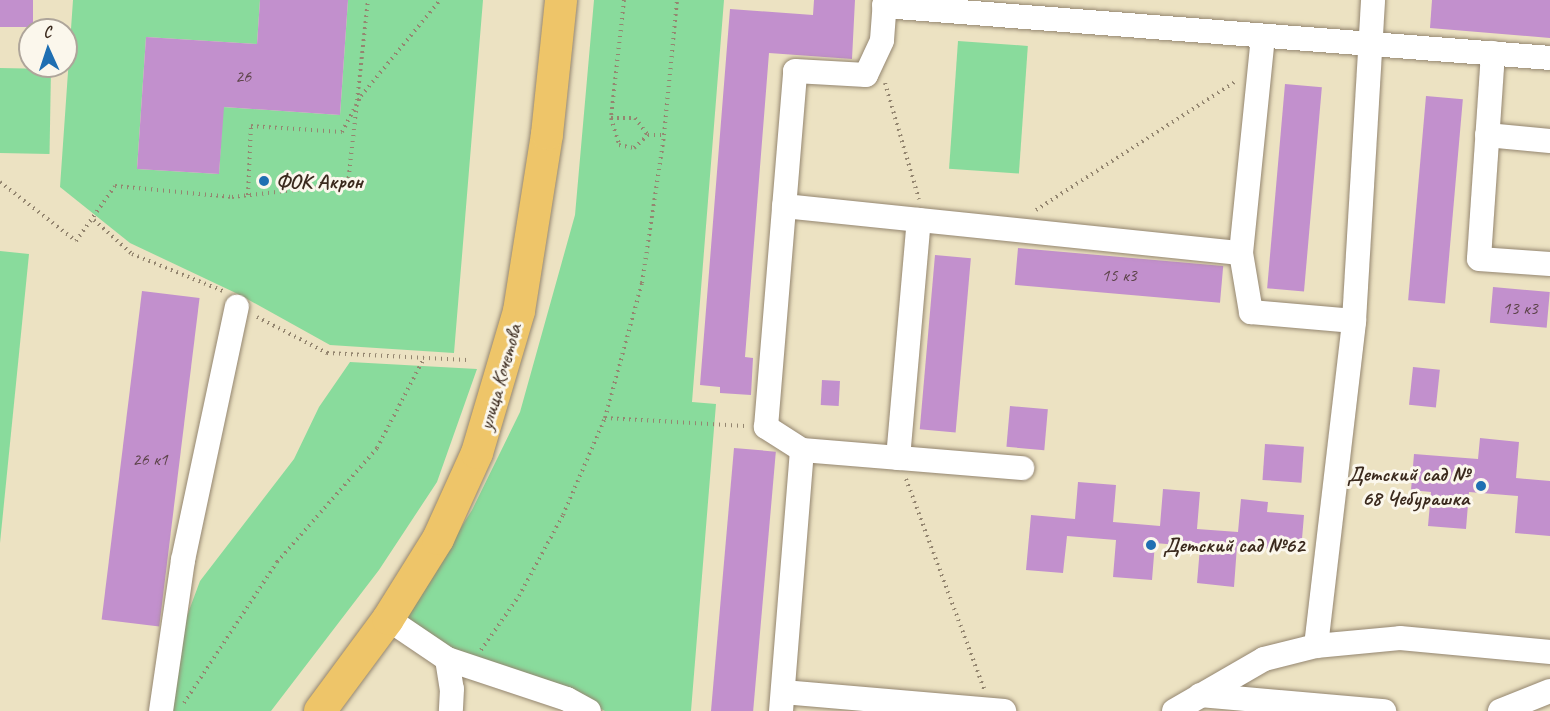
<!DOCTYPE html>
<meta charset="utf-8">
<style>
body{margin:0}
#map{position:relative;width:1550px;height:711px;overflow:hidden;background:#ece2c2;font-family:Caveat,sans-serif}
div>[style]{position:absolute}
.green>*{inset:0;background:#89db9c;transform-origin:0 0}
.building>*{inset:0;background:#c290cd;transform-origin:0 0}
.path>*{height:4px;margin-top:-2px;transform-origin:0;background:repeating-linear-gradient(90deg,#948670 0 1.5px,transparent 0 6px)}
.roads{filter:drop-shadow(0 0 2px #948670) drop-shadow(0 0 2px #948670)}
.minor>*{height:24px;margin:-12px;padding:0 12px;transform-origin:12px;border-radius:12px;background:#fff}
.major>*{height:32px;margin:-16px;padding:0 16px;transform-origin:16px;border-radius:16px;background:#eec569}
.dots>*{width:16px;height:16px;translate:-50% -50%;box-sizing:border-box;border:3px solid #fbf7ec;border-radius:50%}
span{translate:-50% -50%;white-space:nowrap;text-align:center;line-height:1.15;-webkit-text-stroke:6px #fbf7ec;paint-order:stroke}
.number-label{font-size:18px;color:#5d444a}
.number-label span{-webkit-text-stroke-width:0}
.poi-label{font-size:21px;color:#3b2a1e;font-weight:700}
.left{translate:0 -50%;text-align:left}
.right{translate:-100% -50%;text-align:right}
.street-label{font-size:21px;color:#3b2a1e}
.north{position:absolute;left:18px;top:18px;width:60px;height:60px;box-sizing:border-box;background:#fbf7ec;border:2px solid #aea59a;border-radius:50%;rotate:357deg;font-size:16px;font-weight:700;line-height:24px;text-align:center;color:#3b2a1e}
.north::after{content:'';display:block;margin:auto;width:21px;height:27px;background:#1f6fb2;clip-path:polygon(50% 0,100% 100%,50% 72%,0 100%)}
</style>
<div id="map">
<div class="green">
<div style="clip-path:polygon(73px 0,260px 0,257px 44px,146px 37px,137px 169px,219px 174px,223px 107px,340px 115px,348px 0,483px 0,454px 353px,330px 345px,240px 295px,130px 243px,60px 187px)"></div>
<div style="clip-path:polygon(594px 0,724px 0,692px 402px,716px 404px,691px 711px,605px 711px,571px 693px,465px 658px,403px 620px,472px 510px,520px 412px,575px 215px)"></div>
<div style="left:958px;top:41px;width:70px;height:128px;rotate:4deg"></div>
<div style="left:0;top:68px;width:51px;height:85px;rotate:1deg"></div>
<div style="clip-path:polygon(0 251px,29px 254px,0 543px)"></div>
<div style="clip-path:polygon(350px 362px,477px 369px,437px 482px,379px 570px,271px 711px,169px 711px,178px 640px,200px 581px,294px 459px,319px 407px)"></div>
</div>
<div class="building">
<div style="left:0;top:0;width:33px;height:27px"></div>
<div style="clip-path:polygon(260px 0,348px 0,340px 115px,224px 107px,219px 174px,137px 169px,146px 37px,257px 44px)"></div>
<div style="clip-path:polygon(814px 0,855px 0,852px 59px,769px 53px,745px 357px,753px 358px,751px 395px,720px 393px,720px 387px,700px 385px,730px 9px,813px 15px)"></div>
<div style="clip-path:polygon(1432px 0,1550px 0,1550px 38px,1430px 28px)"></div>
<div style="left:1285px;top:84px;width:37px;height:205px;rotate:5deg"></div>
<div style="left:1426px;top:96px;width:37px;height:205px;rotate:5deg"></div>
<div style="left:1018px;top:248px;width:206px;height:37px;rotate:5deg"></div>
<div style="left:935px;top:255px;width:36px;height:175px;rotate:5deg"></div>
<div style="left:1493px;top:287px;width:57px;height:36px;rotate:5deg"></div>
<div style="left:142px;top:291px;width:58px;height:331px;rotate:7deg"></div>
<div style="left:1413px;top:367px;width:27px;height:38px;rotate:6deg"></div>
<div style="left:822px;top:380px;width:18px;height:25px;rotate:3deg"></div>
<div style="left:1010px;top:406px;width:38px;height:41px;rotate:5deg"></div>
<div style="clip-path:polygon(1480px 438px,1519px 442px,1516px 478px,1550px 481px,1550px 536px,1515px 533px,1518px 496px,1469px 492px,1466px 529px,1428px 526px,1431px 492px,1411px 490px,1414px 454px,1478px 459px)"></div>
<div style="left:1265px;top:444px;width:39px;height:36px;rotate:4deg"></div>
<div style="left:734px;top:448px;width:42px;height:264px;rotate:5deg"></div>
<div style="clip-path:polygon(1078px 482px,1116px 485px,1113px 522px,1160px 526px,1163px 489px,1200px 492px,1197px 529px,1238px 532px,1241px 499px,1268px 502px,1267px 512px,1304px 515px,1301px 551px,1237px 546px,1234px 587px,1197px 583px,1200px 547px,1155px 543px,1152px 580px,1113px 577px,1116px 540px,1067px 536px,1063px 573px,1026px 570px,1031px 515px,1075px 519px)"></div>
</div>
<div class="path">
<div style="left:624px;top:0;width:119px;rotate:96.3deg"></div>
<div style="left:611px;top:118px;width:24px"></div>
<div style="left:635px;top:118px;width:21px;rotate:53deg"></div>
<div style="left:648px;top:135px;width:16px"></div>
<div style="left:885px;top:83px;width:121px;rotate:73.7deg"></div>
<div style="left:611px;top:118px;width:28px;rotate:73deg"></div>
<div style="left:619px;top:145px;width:15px;rotate:11deg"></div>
<div style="left:634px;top:148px;width:19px;rotate:-43deg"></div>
<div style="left:0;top:182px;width:96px;rotate:37.8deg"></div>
<div style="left:76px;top:241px;width:67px;rotate:-54.7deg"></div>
<div style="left:115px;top:186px;width:118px;rotate:5.4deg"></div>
<div style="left:232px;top:197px;width:117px;rotate:-6.4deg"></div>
<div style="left:348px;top:184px;width:185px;rotate:-83.8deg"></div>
<div style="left:248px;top:195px;width:69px;rotate:-87.5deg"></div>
<div style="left:251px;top:126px;width:91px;rotate:3.8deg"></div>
<div style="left:342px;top:132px;width:41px;rotate:-62.2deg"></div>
<div style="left:361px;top:96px;width:124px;rotate:-50.5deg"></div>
<div style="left:1036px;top:210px;width:238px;rotate:-32.8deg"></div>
<div style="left:94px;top:220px;width:51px;rotate:41.8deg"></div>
<div style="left:132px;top:254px;width:98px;rotate:22.1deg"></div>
<div style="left:257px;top:317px;width:79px;rotate:27.2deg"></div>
<div style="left:327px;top:353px;width:140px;rotate:2.9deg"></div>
<div style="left:605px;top:418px;width:140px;rotate:3.3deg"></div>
<div style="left:906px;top:479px;width:224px;rotate:69.6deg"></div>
<div style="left:481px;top:650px;width:66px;rotate:-54.9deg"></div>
<div style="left:519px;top:596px;width:92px;rotate:-61.5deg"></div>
<div style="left:563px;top:515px;width:106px;rotate:-66.6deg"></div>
<div style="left:605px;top:418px;width:140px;rotate:-74.7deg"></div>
<div style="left:642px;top:283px;width:150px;rotate:-81.5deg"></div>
<div style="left:664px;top:135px;width:136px;rotate:-84.5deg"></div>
<div style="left:184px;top:703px;width:169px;rotate:-56.6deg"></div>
<div style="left:277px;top:562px;width:152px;rotate:-48.7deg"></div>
<div style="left:377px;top:448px;width:102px;rotate:-62.4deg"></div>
</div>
<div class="roads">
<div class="minor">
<div style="left:884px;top:6px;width:668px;rotate:4.46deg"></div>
<div style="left:1493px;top:53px;width:206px;rotate:93.9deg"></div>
<div style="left:1479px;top:259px;width:71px;rotate:4deg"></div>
<div style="left:1487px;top:135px;width:63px;rotate:5.4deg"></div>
<div style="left:784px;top:206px;width:459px;rotate:5.9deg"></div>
<div style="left:1241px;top:253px;width:218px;rotate:-84.2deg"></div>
<div style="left:1241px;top:253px;width:60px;rotate:80.4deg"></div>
<div style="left:1251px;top:312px;width:103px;rotate:5deg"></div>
<div style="left:802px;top:450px;width:221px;rotate:4.7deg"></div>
<div style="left:898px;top:458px;width:239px;rotate:-85deg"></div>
<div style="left:388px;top:619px;width:71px;rotate:34.1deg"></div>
<div style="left:447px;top:659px;width:126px;rotate:18.4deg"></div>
<div style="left:567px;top:699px;width:25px;rotate:29deg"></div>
<div style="left:1316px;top:646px;width:327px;rotate:-83.3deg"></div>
<div style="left:1354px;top:321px;width:322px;rotate:-86.6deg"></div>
<div style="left:447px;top:659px;width:30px;rotate:81deg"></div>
<div style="left:452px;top:689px;width:22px;rotate:93deg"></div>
<div style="left:783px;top:692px;width:222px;rotate:4.9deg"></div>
<div style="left:1200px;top:695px;width:185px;rotate:5deg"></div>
<div style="left:161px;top:711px;width:153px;rotate:-81.7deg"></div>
<div style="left:183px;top:560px;width:259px;rotate:-78deg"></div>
<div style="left:781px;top:711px;width:262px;rotate:-85.4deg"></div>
<div style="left:802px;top:450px;width:43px;rotate:-147.4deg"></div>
<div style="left:766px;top:427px;width:357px;rotate:-85.3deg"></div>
<div style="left:795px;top:71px;width:71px;rotate:3.2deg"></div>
<div style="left:866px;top:75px;width:38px;rotate:-65deg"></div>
<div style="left:882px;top:40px;width:40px;rotate:-85.7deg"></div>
<div style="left:1174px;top:711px;width:104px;rotate:-30deg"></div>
<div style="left:1264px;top:659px;width:54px;rotate:-14deg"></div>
<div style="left:1316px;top:646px;width:84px;rotate:-5.4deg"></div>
<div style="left:1400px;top:638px;width:151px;rotate:5.3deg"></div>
<div style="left:1500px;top:711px;width:54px;rotate:-21.8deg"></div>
</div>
<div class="major">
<div style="left:320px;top:711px;width:114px;rotate:-53.5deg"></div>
<div style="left:388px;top:619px;width:94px;rotate:-58deg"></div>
<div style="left:438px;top:539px;width:94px;rotate:-65.6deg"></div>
<div style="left:477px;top:453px;width:148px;rotate:-73.5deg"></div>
<div style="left:519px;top:311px;width:179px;rotate:-81deg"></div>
<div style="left:547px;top:134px;width:135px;rotate:-84deg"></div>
</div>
</div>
<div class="dots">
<div style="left:264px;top:181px;background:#1f6fb2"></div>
<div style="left:1481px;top:486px;background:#1f6fb2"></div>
<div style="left:1151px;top:545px;background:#1f6fb2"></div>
</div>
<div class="number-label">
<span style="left:243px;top:76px">26</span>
<span style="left:1119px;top:275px">15 к3</span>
<span style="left:1520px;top:308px">13 к3</span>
<span style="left:150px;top:459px">26 к1</span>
</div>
<div class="poi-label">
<span class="left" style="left:276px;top:181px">ФОК Акрон</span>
<span class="right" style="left:1469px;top:486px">Детский сад №<br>68 Чебурашка</span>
<span class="left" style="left:1163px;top:545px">Детский сад №62</span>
</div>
<div class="street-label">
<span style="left:500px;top:377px;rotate:-74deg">улица Кочетова</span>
</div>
<div class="north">С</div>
</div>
